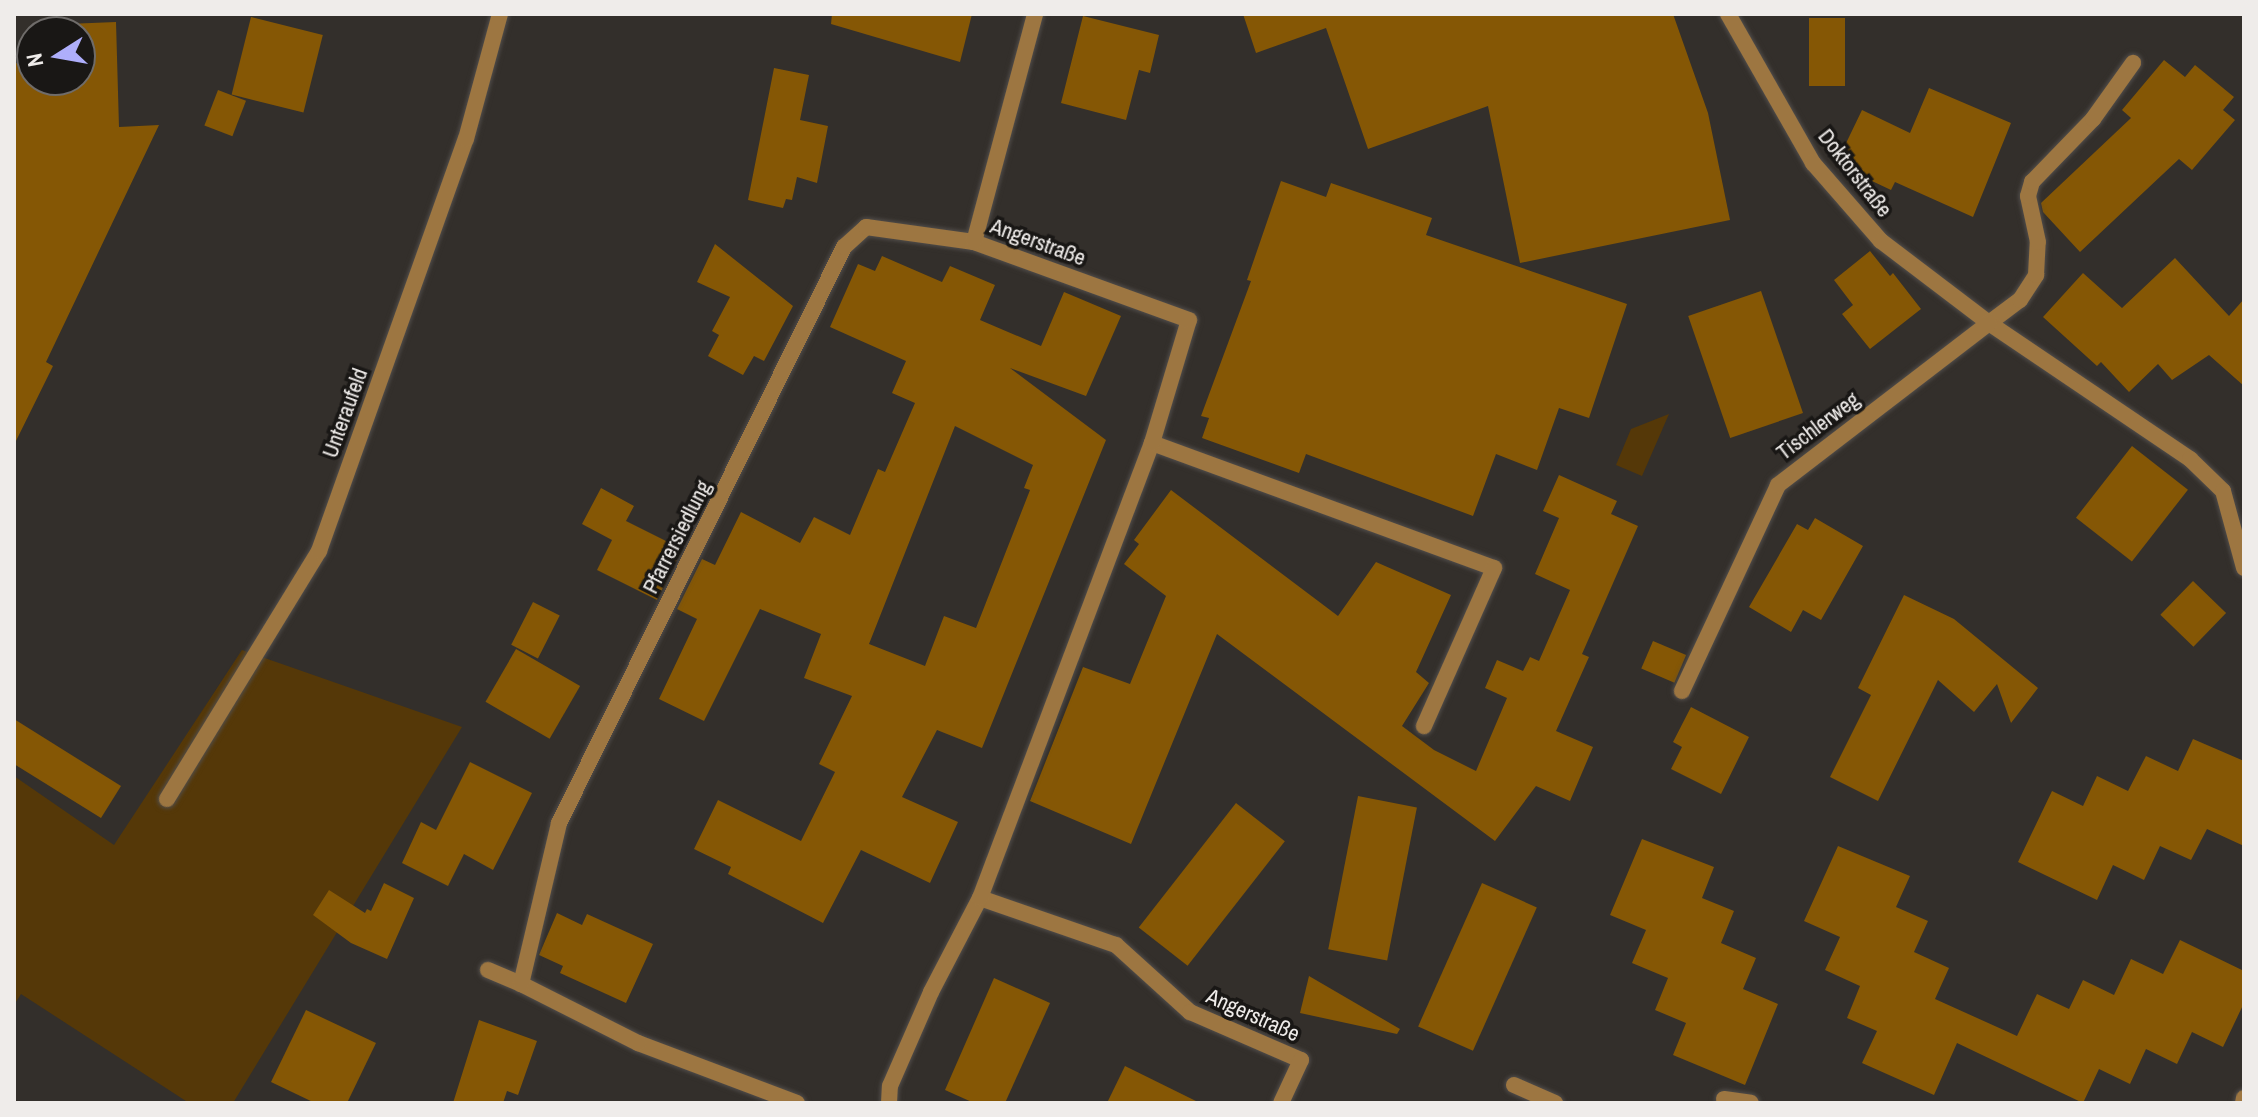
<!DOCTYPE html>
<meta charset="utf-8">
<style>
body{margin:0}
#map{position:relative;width:2258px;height:1117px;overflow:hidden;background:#332f2b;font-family:"Archivo Narrow",sans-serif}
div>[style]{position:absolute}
.green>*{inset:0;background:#553808}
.building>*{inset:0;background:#855705;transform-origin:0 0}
.roads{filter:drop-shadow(0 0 2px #514d4a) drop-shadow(0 0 2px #514d4a)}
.service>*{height:16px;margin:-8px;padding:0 8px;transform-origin:8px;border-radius:8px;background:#9d7641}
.minor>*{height:16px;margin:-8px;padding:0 8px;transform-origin:8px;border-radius:8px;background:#9d7641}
span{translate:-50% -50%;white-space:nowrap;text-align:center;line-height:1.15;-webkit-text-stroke:7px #191715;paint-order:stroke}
.street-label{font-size:22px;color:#efecea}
.frame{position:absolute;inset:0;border:16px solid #efecea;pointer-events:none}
.north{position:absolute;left:16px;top:16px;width:80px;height:80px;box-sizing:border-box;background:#191715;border:2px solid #6f6c6a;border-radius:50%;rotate:259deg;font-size:22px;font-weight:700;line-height:32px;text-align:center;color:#efecea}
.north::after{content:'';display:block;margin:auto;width:28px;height:36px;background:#aeaefb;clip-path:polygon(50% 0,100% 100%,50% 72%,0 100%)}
</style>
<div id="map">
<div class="green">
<div style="clip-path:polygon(1669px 414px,1642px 476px,1616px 465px,1631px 429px)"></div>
<div style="clip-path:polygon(242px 650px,462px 727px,233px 1103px,189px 1103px,21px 994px,14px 1005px,14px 776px,114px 845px)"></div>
</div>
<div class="building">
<div style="clip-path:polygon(832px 14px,972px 14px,960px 62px,831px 24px)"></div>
<div style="clip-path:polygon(1243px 14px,1673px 14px,1708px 113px,1730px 220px,1520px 263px,1488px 106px,1368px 149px,1326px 28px,1256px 53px)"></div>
<div style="clip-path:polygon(1083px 16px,1159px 35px,1150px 73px,1139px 70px,1126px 120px,1061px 103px)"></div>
<div style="left:251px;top:17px;width:74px;height:80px;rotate:14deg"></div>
<div style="left:1809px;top:18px;width:36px;height:68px"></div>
<div style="clip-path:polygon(116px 22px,119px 127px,159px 125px,46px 362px,53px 366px,14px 445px,14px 62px,32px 70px,32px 80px,80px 80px,80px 32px,43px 32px,42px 25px)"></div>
<div style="clip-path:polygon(2164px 60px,2185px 77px,2195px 65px,2234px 97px,2223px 110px,2235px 120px,2192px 170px,2179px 159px,2080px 252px,2043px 212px,2041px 203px,2131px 118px,2122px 110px)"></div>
<div style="clip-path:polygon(774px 68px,809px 75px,800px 120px,828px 126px,817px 183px,797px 177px,792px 200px,786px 199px,783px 208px,748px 200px)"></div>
<div style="clip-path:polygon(1929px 88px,2011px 123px,1973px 217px,1895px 182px,1891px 190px,1836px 164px,1862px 110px,1910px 133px)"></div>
<div style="left:218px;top:90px;width:30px;height:38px;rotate:21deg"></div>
<div style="clip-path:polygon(1281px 181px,1326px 197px,1331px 183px,1432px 218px,1426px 235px,1627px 304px,1589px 418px,1559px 408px,1537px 470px,1496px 454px,1473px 516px,1306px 454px,1299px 473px,1202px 438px,1209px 418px,1201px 416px,1251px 281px,1247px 280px)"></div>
<div style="clip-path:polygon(715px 244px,793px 306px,764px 361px,754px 356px,743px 375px,708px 356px,719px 335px,712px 331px,730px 297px,697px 282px)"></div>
<div style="clip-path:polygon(1870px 251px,1890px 276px,1893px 273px,1921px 309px,1870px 349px,1842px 314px,1853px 305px,1834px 280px)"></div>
<div style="clip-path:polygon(evenodd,882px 256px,942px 282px,950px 266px,995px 285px,980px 320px,1041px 346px,1064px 292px,1121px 316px,1086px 396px,1010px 368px,1106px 440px,982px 748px,937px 730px,902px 797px,958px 822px,930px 883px,861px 850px,823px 923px,728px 874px,731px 867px,694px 849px,718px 800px,801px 841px,835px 772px,819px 764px,852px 696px,804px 678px,821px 634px,760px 609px,704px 721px,659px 699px,697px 619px,677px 609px,702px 559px,715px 565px,741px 512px,800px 543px,814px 517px,850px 535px,878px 469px,885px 472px,915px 403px,892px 393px,906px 361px,830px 327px,858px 264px,875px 271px,882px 256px,955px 426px,1033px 465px,1024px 488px,1030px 490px,976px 628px,944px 616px,925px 666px,869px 644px,955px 426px)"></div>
<div style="clip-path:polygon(2175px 258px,2229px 316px,2244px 299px,2244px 386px,2209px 355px,2172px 380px,2158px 364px,2129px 392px,2101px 362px,2097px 366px,2043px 317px,2083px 273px,2122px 308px)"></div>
<div style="left:1761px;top:291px;width:129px;height:77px;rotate:71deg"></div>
<div style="left:2132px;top:446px;width:71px;height:91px;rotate:38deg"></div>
<div style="clip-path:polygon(1559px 475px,1617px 501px,1611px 514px,1638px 526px,1582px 654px,1589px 657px,1556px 731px,1593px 747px,1570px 801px,1536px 786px,1495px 841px,1217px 634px,1131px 844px,1030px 801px,1083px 667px,1130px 684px,1166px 596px,1124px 564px,1139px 544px,1134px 540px,1171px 490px,1338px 616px,1376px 562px,1451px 595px,1416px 672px,1429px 683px,1402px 726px,1434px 750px,1476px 771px,1507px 698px,1485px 688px,1497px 660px,1523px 671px,1530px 657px,1539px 661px,1570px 590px,1535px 574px,1559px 518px,1543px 511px)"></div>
<div style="clip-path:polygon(601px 488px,634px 506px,626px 521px,682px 549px,657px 600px,597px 570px,612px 540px,582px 524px)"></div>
<div style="clip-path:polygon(1815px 518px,1863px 546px,1821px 620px,1803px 610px,1791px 632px,1749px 607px,1797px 524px,1808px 530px)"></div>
<div style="left:2193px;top:581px;width:46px;height:47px;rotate:44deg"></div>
<div style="clip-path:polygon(1904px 595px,1954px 619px,2038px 688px,2011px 723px,1997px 684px,1974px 712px,1938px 680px,1878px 801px,1830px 777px,1871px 695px,1858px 688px)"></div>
<div style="left:533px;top:602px;width:30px;height:48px;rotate:27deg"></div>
<div style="left:1653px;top:641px;width:36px;height:30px;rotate:23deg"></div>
<div style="left:516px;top:649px;width:74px;height:61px;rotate:30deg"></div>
<div style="clip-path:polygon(1691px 707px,1749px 737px,1721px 794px,1671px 769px,1682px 747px,1673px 742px)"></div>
<div style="clip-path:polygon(14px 719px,121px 786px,101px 818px,14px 764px)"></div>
<div style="clip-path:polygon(2193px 739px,2244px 761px,2244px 846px,2207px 829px,2191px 860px,2160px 846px,2144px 880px,2113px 865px,2097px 900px,2018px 862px,2052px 791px,2083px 806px,2097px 776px,2128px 791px,2146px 756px,2178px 771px)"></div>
<div style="clip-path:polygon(470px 762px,532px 793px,493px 870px,464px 854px,448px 886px,402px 863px,421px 822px,436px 830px)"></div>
<div style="left:1358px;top:796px;width:60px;height:156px;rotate:11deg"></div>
<div style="left:1236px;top:803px;width:62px;height:158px;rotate:38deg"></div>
<div style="clip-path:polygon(1642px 839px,1714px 867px,1702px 898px,1734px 911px,1721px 943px,1756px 958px,1743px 989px,1778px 1004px,1745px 1085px,1673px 1055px,1686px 1023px,1655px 1010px,1668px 978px,1632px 963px,1646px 930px,1610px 915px)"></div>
<div style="clip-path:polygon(1838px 846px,1910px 876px,1896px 907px,1928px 921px,1914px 952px,1949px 968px,1935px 999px,2017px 1036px,2037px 994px,2069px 1009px,2083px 980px,2114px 995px,2131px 959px,2163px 974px,2180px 940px,2244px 971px,2244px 1003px,2223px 1047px,2192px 1032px,2177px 1064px,2146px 1049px,2130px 1084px,2099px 1069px,2083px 1103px,1957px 1043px,1934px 1095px,1862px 1063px,1877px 1031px,1847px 1018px,1860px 986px,1825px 970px,1840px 937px,1804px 921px)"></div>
<div style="clip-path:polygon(384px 883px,414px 898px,387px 959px,351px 943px,313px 915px,329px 890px,365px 913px,367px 909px,371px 911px)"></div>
<div style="left:1482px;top:883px;width:60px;height:157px;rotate:24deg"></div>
<div style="clip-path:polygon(557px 913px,582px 925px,587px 914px,653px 944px,626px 1003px,560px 973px,563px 966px,539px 955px)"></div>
<div style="clip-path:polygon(1309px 976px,1400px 1029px,1397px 1034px,1300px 1013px)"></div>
<div style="clip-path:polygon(994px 978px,1050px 1003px,1005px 1103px,974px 1103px,945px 1090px)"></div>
<div style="clip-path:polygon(306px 1010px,376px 1043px,347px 1103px,315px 1103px,271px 1082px)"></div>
<div style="clip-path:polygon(479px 1020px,537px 1041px,518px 1095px,507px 1091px,503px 1103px,453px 1103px)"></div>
<div style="clip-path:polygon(1125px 1066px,1200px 1103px,1107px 1103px)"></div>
</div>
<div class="roads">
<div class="service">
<div style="left:1989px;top:323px;width:39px;rotate:-37deg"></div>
<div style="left:2020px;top:300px;width:30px;rotate:-57deg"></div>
<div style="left:2036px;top:275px;width:33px;rotate:-87deg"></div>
<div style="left:2038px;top:242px;width:47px;rotate:-102.3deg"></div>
<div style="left:2028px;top:196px;width:15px;rotate:-74deg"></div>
<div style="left:2032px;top:182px;width:88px;rotate:-45.9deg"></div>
<div style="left:2093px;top:119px;width:69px;rotate:-54.5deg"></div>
<div style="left:1152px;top:443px;width:364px;rotate:20.1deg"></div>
<div style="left:1494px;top:568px;width:173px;rotate:113.9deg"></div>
</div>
<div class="minor">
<div style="left:1728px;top:14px;width:172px;rotate:60.3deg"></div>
<div style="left:1813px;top:163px;width:103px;rotate:48.9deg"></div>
<div style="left:1881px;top:241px;width:136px;rotate:37.2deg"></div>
<div style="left:1989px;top:323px;width:243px;rotate:34.1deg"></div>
<div style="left:2190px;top:459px;width:46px;rotate:44.1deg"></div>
<div style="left:2223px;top:491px;width:80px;rotate:74.7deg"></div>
<div style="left:1682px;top:691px;width:227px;rotate:-65deg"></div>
<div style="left:1778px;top:485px;width:266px;rotate:-37.5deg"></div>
<div style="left:167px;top:799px;width:291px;rotate:-58.5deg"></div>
<div style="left:319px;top:551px;width:437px;rotate:-70.4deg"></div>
<div style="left:466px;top:139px;width:130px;rotate:-74.8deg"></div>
<div style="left:980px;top:898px;width:144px;rotate:19.1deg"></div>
<div style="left:1116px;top:945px;width:100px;rotate:42.2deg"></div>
<div style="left:1190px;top:1012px;width:121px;rotate:23.4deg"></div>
<div style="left:1301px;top:1060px;width:47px;rotate:114.9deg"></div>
<div style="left:488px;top:970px;width:36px;rotate:23deg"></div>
<div style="left:1514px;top:1085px;width:45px;rotate:23.7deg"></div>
<div style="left:1724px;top:1099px;width:27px;rotate:8deg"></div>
<div style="left:797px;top:1103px;width:170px;rotate:-159.3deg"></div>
<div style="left:638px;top:1043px;width:131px;rotate:-153.2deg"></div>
<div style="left:521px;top:984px;width:165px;rotate:-76.7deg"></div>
<div style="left:559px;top:823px;width:643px;rotate:-63.67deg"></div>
<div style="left:844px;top:247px;width:30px;rotate:-42deg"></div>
<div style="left:866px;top:227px;width:109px;rotate:7.9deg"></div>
<div style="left:889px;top:1103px;width:17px;rotate:-87deg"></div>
<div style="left:890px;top:1086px;width:103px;rotate:-66.4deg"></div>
<div style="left:931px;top:992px;width:106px;rotate:-62.5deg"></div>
<div style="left:980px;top:898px;width:486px;rotate:-69.3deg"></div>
<div style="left:1152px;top:443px;width:128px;rotate:-73.3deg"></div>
<div style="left:1189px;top:320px;width:229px;rotate:-160.1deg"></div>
<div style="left:974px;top:242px;width:236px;rotate:-75deg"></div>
<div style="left:2243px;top:1103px;width:5px;rotate:-79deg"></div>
</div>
</div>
<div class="street-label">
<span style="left:1855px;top:173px;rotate:52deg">Doktorstraße</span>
<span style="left:1038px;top:242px;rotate:20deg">Angerstraße</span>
<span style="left:345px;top:413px;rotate:-70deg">Unteraufeld</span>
<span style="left:1818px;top:426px;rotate:-37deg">Tischlerweg</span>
<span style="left:677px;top:537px;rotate:-63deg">Pfarrersiedlung</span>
<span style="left:1253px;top:1015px;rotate:24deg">Angerstraße</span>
</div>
<div class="frame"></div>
<div class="north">N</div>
</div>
